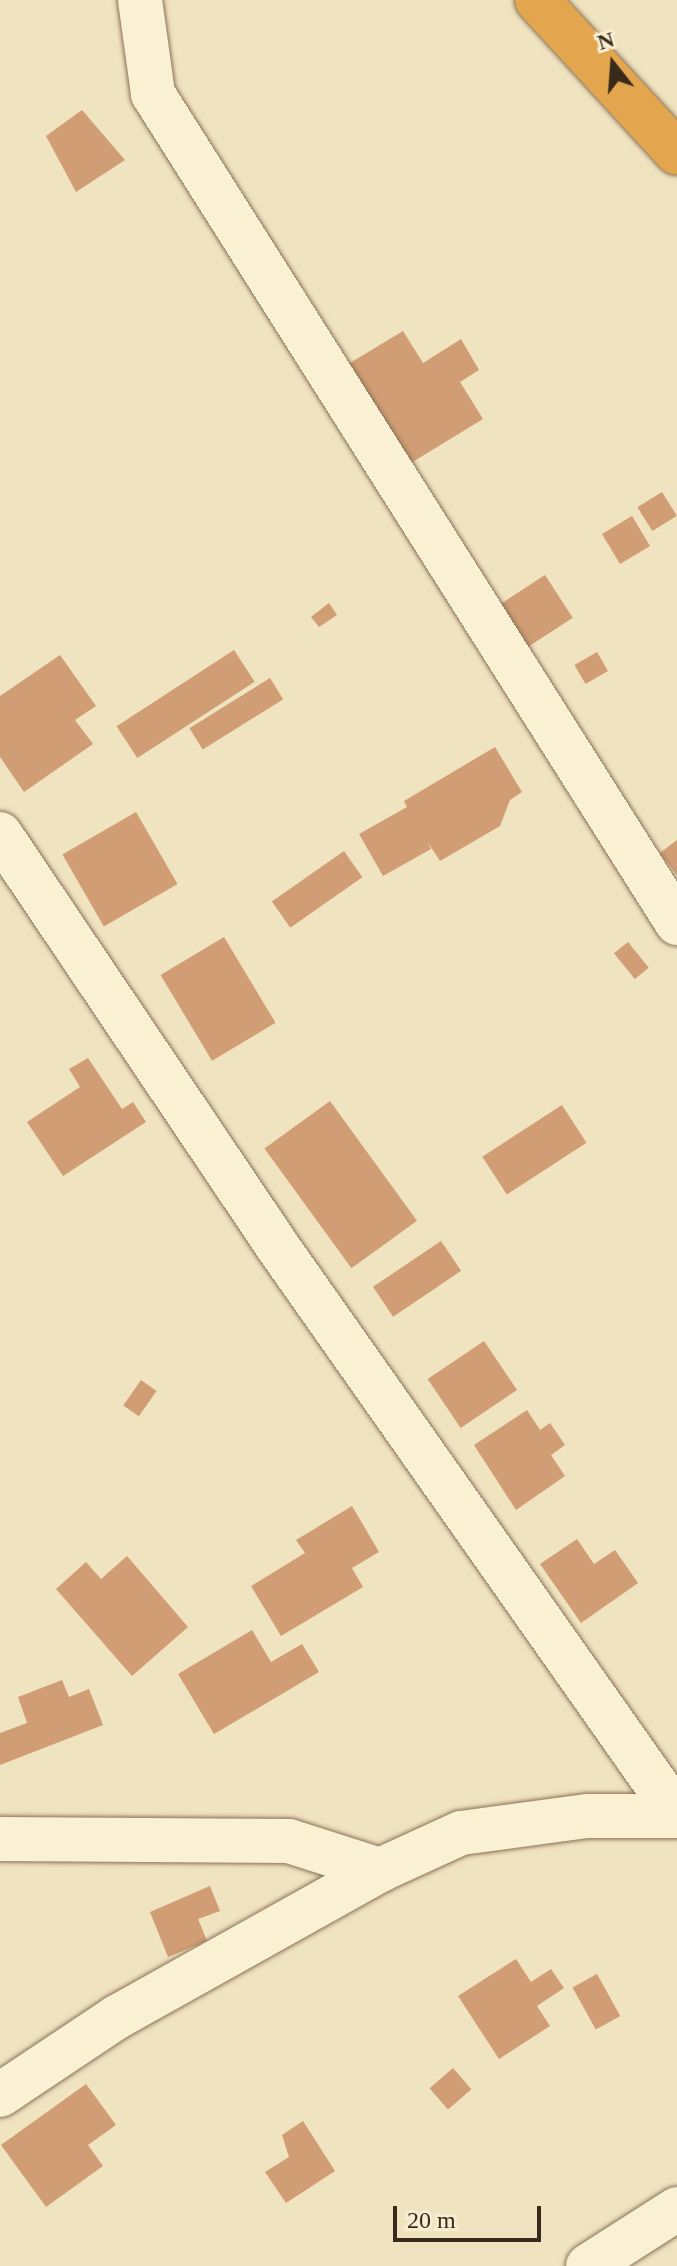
<!DOCTYPE html>
<style>
body{margin:0}
#map{position:relative;width:677px;height:2266px;overflow:hidden;background:#f0e3c0;font-family:"Times New Roman",serif}
div>[style]{position:absolute}
.building>*{inset:0;background:#d09d74;transform-origin:0 0}
.roads{filter:drop-shadow(0 0 2px #8a7357) drop-shadow(0 0 2px #8a7357)}
.minor>*{height:44px;margin:-22px;padding:0 22px;transform-origin:22px;border-radius:22px;background:#faf0d4}
.highway>*{height:44px;margin:-22px;padding:0 22px;transform-origin:22px;border-radius:22px;background:#e3a54d}
span{translate:-50% -50%;white-space:nowrap;text-align:center;line-height:1.15;-webkit-text-stroke:6px #f7edd0;paint-order:stroke}
.north{position:absolute;left:573px;top:24px;width:80px;height:80px;-webkit-text-stroke:6px #f7edd0;paint-order:stroke;rotate:343deg;font-size:22px;font-weight:700;line-height:32px;text-align:center;color:#392b1c}
.north::after{content:'';display:block;margin:auto;width:28px;height:36px;background:#392b1c;clip-path:polygon(50% 0,100% 100%,50% 72%,0 100%)}
.scale{position:absolute;left:393px;top:2206px;width:148px;height:36px;box-sizing:border-box;border:4px solid #392b1c;border-top:0;padding-left:10px;font-size:24px;line-height:28px;white-space:nowrap;color:#392b1c;-webkit-text-stroke:6px #f7edd0;paint-order:stroke}
</style>
<div id="map">
<div class="building">
<div style="clip-path:polygon(82px 110px,125px 160px,76px 192px,46px 136px)"></div>
<div style="clip-path:polygon(403px 331px,423px 363px,461px 339px,479px 370px,460px 382px,483px 419px,406px 466px,345px 366px)"></div>
<div style="left:662px;top:492px;width:28px;height:29px;rotate:58deg"></div>
<div style="left:632px;top:516px;width:35px;height:35px;rotate:59deg"></div>
<div style="left:545px;top:575px;width:51px;height:55px;rotate:57deg"></div>
<div style="clip-path:polygon(329px 603px,337px 615px,319px 627px,311px 617px)"></div>
<div style="left:234px;top:650px;width:38px;height:140px;rotate:57deg"></div>
<div style="left:597px;top:652px;width:22px;height:26px;rotate:60deg"></div>
<div style="clip-path:polygon(60px 655px,96px 706px,75px 720px,93px 744px,24px 792px,0 757px,0 696px)"></div>
<div style="left:270px;top:678px;width:25px;height:95px;rotate:58deg"></div>
<div style="clip-path:polygon(495px 747px,522px 792px,510px 800px,500px 826px,440px 861px,427px 841px,431px 849px,383px 876px,359px 834px,407px 807px,404px 801px)"></div>
<div style="left:136px;top:812px;width:83px;height:85px;rotate:60deg"></div>
<div style="clip-path:polygon(677px 840px,677px 875px,660px 853px)"></div>
<div style="left:344px;top:851px;width:32px;height:88px;rotate:55deg"></div>
<div style="left:224px;top:937px;width:100px;height:74px;rotate:59deg"></div>
<div style="left:628px;top:942px;width:33px;height:18px;rotate:51deg"></div>
<div style="clip-path:polygon(88px 1058px,122px 1109px,133px 1102px,146px 1122px,63px 1176px,27px 1122px,80px 1087px,69px 1069px)"></div>
<div style="left:330px;top:1101px;width:148px;height:81px;rotate:54deg"></div>
<div style="left:562px;top:1105px;width:45px;height:95px;rotate:57deg"></div>
<div style="left:441px;top:1241px;width:36px;height:82px;rotate:56deg"></div>
<div style="left:484px;top:1341px;width:59px;height:68px;rotate:56deg"></div>
<div style="left:141px;top:1380px;width:19px;height:31px;rotate:35deg"></div>
<div style="clip-path:polygon(527px 1410px,540px 1430px,550px 1423px,565px 1445px,551px 1455px,565px 1476px,516px 1510px,474px 1445px)"></div>
<div style="clip-path:polygon(352px 1506px,379px 1552px,352px 1568px,363px 1587px,281px 1636px,251px 1586px,305px 1553px,296px 1540px)"></div>
<div style="clip-path:polygon(577px 1539px,594px 1564px,615px 1550px,638px 1583px,581px 1623px,540px 1564px)"></div>
<div style="clip-path:polygon(127px 1556px,188px 1627px,132px 1676px,56px 1589px,86px 1562px,101px 1579px)"></div>
<div style="clip-path:polygon(252px 1630px,271px 1662px,302px 1644px,319px 1672px,214px 1734px,178px 1674px)"></div>
<div style="clip-path:polygon(62px 1680px,69px 1697px,89px 1689px,103px 1725px,0 1765px,0 1733px,27px 1723px,18px 1697px)"></div>
<div style="clip-path:polygon(210px 1886px,220px 1911px,198px 1919px,207px 1941px,168px 1957px,150px 1912px)"></div>
<div style="clip-path:polygon(516px 1959px,531px 1982px,551px 1969px,564px 1988px,537px 2006px,550px 2026px,499px 2059px,458px 1996px)"></div>
<div style="left:597px;top:1974px;width:48px;height:28px;rotate:61deg"></div>
<div style="left:453px;top:2068px;width:28px;height:31px;rotate:49deg"></div>
<div style="clip-path:polygon(86px 2084px,116px 2125px,88px 2145px,103px 2166px,46px 2207px,1px 2145px)"></div>
<div style="clip-path:polygon(303px 2121px,335px 2171px,286px 2203px,265px 2172px,289px 2157px,282px 2135px)"></div>
</div>
<div class="roads">
<div class="minor">
<div style="left:140px;top:0;width:95px;rotate:82.1deg"></div>
<div style="left:153px;top:94px;width:981px;rotate:57.7deg"></div>
<div style="left:0;top:834px;width:501px;rotate:56.06deg"></div>
<div style="left:280px;top:1250px;width:690px;rotate:54.86deg"></div>
<div style="left:0;top:1839px;width:289px;rotate:0.4deg"></div>
<div style="left:289px;top:1841px;width:96px;rotate:17.7deg"></div>
<div style="left:380px;top:1870px;width:89px;rotate:-24.6deg"></div>
<div style="left:461px;top:1833px;width:127px;rotate:-7.7deg"></div>
<div style="left:587px;top:1816px;width:90px"></div>
<div style="left:0;top:2095px;width:141px;rotate:-33.7deg"></div>
<div style="left:117px;top:2017px;width:301px;rotate:-29.2deg"></div>
<div style="left:588px;top:2266px;width:106px;rotate:-32.6deg"></div>
</div>
<div class="highway">
<div style="left:537px;top:0;width:207px;rotate:47.5deg"></div>
</div>
</div>
<div class="north">N</div>
<div class="scale">20 m</div>
</div>
